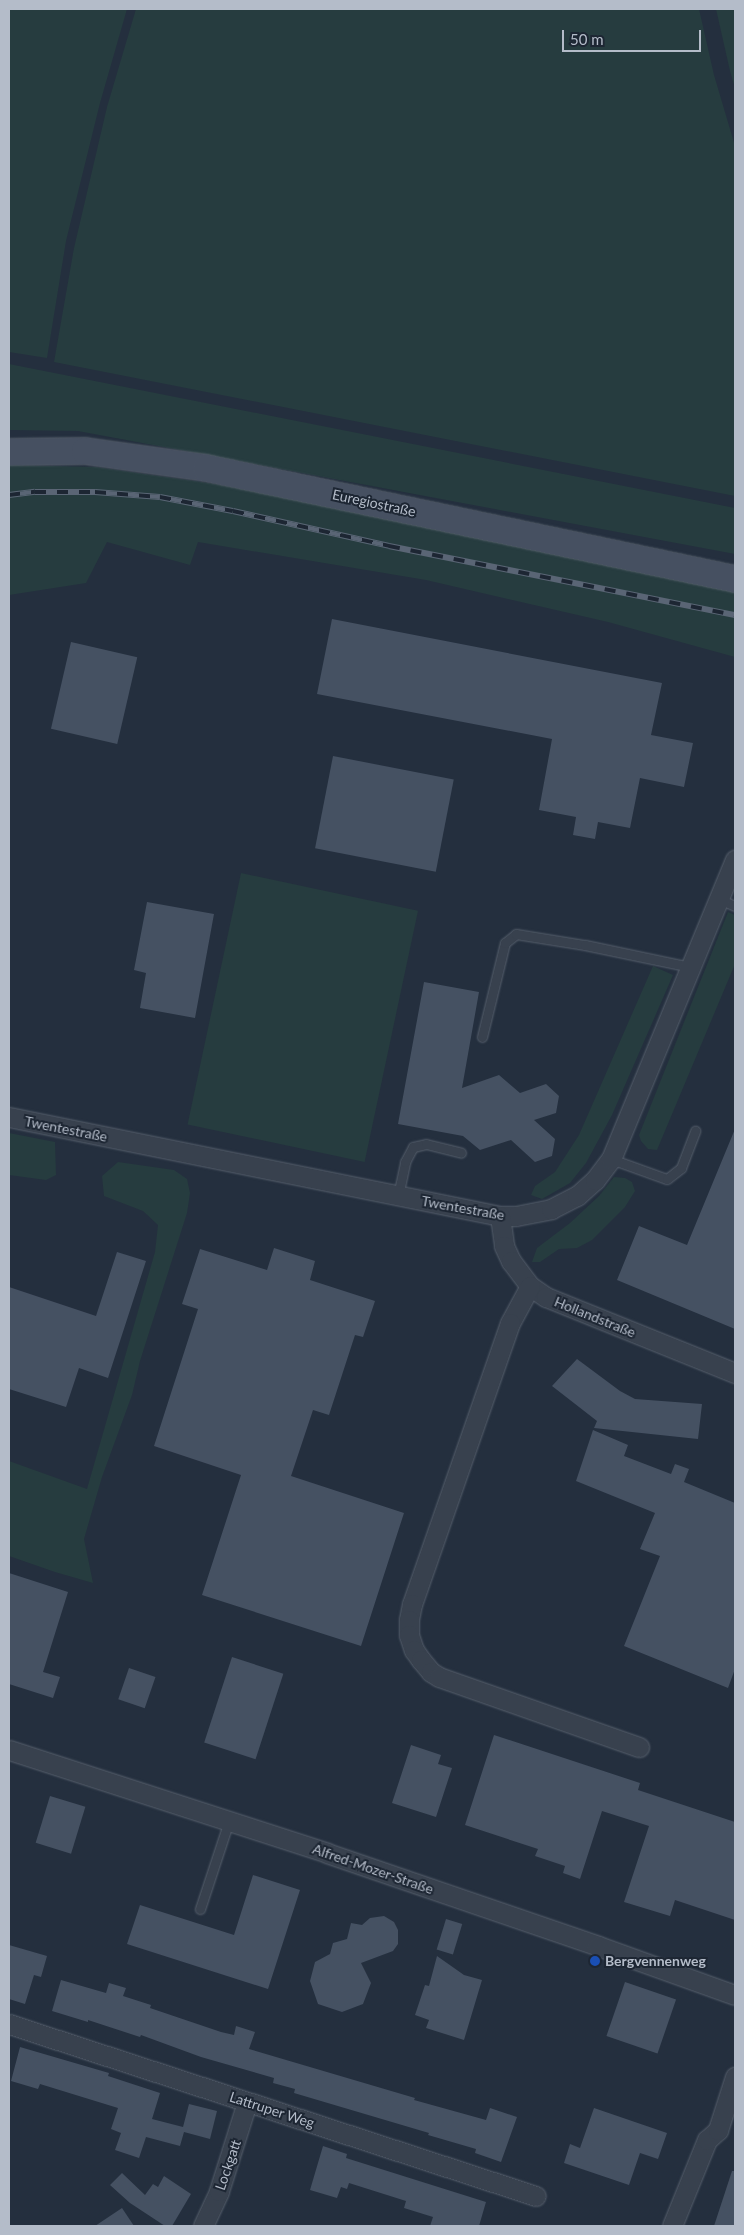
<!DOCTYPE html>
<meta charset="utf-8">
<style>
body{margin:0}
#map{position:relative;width:744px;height:2235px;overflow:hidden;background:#242f3e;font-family:Lato,sans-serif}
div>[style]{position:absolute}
.green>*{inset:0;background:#263c3f;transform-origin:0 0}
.building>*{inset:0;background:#455162;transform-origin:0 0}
.roads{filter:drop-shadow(0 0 1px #565f6c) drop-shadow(0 0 1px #565f6c)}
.lane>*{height:9px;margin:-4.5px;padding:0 4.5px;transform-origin:4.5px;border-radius:4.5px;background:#38414e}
.street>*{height:19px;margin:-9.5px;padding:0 9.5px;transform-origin:9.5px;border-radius:9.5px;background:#38414e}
.secondary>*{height:26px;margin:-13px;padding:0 13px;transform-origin:13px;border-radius:13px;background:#465061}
.rail>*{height:5.5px;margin-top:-2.75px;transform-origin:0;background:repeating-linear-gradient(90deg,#1d2633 0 11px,#5a6575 0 22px);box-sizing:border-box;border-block:1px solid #5a6575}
.dots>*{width:14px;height:14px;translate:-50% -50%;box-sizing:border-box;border:2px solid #1d2633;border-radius:50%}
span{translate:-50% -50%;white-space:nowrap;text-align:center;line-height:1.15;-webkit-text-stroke:4px #1d2633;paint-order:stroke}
.street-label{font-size:14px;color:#b4bcc9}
.poi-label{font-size:14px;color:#b4bcc9;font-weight:700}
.left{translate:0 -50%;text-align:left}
.frame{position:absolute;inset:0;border:10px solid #b4bcc9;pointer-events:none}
.scale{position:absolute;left:562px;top:30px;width:139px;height:22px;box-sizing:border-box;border:2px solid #b4bcc9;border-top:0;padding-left:6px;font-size:15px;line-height:18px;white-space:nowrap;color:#b4bcc9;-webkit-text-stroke:4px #1d2633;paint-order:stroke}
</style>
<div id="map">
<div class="green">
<div style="clip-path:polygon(9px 9px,127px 9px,100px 103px,66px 241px,47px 358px,9px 352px)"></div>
<div style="clip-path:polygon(136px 9px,699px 9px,714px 75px,735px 146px,735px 496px,54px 362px,74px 248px,107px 107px)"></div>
<div style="clip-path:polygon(716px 9px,735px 9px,735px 88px,730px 71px)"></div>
<div style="clip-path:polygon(9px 364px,735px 508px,735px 554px,78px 431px,9px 430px)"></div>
<div style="clip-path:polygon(9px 465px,96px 467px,216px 484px,735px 586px,735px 657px,608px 622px,426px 580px,198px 542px,190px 565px,107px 542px,86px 583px,9px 595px)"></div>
<div style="left:241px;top:873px;width:181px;height:257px;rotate:12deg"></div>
<div style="clip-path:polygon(728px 912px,735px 915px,735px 964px,657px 1150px,648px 1149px,641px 1141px,639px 1135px)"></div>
<div style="clip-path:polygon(653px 966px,673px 975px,612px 1115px,586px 1163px,570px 1183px,542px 1199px,531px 1195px,535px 1186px,555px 1172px,579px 1135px)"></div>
<div style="clip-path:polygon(9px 1133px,55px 1142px,56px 1175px,46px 1180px,9px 1175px)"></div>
<div style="clip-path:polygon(118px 1162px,174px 1170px,187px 1179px,190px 1193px,187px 1213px,140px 1361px,132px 1395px,102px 1477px,84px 1539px,93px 1583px,55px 1572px,9px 1556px,9px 1461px,87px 1489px,155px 1252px,158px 1225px,143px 1211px,104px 1196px,102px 1176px)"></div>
<div style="clip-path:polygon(614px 1177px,625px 1178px,632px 1182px,635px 1191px,625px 1207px,592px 1240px,577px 1248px,559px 1249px,540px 1262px,532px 1262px,537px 1248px,570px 1223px,599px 1196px)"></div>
</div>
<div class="building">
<div style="clip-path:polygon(332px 619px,662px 683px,651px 735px,693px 743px,684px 787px,640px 778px,630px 828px,598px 822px,595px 839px,573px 835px,576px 817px,539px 810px,552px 739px,317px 694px)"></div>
<div style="left:71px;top:642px;width:68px;height:89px;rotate:13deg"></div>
<div style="left:333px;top:756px;width:123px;height:94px;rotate:11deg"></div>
<div style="clip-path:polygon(147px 902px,214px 914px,195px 1018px,140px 1008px,146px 973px,134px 970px)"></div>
<div style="clip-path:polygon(424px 982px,479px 992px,462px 1088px,499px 1075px,520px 1093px,546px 1084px,559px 1096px,556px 1113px,534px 1120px,555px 1139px,552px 1156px,535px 1162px,511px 1140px,480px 1150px,463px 1136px,398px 1124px)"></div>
<div style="clip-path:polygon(735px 1129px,735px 1329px,617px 1280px,639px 1226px,687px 1245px)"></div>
<div style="clip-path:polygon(274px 1248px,315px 1261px,310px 1280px,375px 1301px,363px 1337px,355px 1335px,329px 1415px,313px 1410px,291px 1476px,404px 1513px,361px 1646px,202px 1595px,241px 1475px,154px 1446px,198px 1309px,182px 1304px,200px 1249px,267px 1270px)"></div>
<div style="clip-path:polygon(117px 1252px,146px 1261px,108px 1378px,79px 1368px,66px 1407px,9px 1389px,9px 1287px,96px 1316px)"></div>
<div style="clip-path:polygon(577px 1359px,620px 1391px,635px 1399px,702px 1404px,698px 1439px,594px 1428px,597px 1421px,552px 1386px)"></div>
<div style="clip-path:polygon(593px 1430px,628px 1445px,624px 1456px,671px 1474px,675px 1464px,689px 1469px,684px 1482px,735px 1503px,735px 1669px,728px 1688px,624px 1646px,660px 1556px,640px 1549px,655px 1513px,576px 1481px)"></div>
<div style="clip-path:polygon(9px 1573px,68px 1592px,43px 1672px,60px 1677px,53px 1698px,9px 1684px)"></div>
<div style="left:232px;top:1657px;width:54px;height:90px;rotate:18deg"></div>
<div style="left:129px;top:1668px;width:28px;height:33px;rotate:19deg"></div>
<div style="clip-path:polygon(494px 1735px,640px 1783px,638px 1790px,735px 1822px,735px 1920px,675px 1900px,670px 1916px,624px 1902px,649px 1826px,602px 1811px,580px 1879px,563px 1873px,565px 1866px,535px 1856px,538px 1849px,465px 1825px)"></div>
<div style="clip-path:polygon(411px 1745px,441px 1755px,438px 1764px,452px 1768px,436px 1817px,392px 1803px)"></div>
<div style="left:50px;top:1796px;width:37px;height:49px;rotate:17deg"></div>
<div style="clip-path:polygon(253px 1875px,300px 1890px,268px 1989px,127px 1944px,140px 1905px,234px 1935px)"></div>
<div style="clip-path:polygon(384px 1916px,394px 1922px,398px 1930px,398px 1944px,393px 1951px,361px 1963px,371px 1983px,363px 2004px,342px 2012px,318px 2004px,310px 1981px,315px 1962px,330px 1954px,333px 1943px,347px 1939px,351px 1923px,362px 1925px,370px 1918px)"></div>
<div style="left:446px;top:1919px;width:17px;height:32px;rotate:17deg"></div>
<div style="clip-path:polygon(9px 1945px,47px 1956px,41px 1977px,34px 1975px,25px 2004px,9px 1999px)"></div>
<div style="clip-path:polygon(437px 1956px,464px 1975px,482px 1980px,464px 2040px,426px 2028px,429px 2020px,415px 2015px,425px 1985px,429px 1986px)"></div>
<div style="clip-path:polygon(61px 1980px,106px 1993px,109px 1983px,126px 1988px,123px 1996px,151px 2005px,150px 2008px,221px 2032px,234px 2035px,236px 2026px,255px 2032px,249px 2049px,415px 2098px,414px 2100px,486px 2120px,490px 2108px,517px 2117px,501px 2162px,475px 2153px,476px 2149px,428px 2135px,429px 2133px,294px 2093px,295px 2089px,273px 2083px,274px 2078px,201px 2057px,141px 2035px,140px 2037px,88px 2020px,88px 2022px,52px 2011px)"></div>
<div style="left:625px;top:1982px;width:54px;height:57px;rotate:19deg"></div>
<div style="clip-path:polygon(20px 2047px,109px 2073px,108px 2076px,160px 2093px,152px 2119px,183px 2127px,189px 2104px,217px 2111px,210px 2139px,184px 2132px,180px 2146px,146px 2137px,139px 2158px,115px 2150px,121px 2133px,111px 2129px,118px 2108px,40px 2084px,38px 2089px,11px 2081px)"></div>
<div style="clip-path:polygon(594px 2108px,667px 2133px,658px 2159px,640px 2153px,629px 2185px,564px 2163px,570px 2144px,580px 2148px)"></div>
<div style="clip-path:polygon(323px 2146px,347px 2154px,346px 2158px,486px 2202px,479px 2226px,430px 2226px,433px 2217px,404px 2208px,406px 2201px,349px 2183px,347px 2189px,341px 2187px,337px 2198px,310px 2190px)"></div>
<div style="clip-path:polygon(732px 2171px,735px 2171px,735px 2226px,714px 2226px)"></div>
<div style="clip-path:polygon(122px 2173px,145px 2195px,153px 2184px,158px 2187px,164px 2176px,191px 2194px,172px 2226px,165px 2226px,130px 2203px,110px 2185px)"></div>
<div style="clip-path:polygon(122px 2208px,134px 2226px,95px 2226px)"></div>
</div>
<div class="roads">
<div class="lane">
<div style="left:719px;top:899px;width:17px;rotate:24deg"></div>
<div style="left:482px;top:1037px;width:97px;rotate:-76.3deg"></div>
<div style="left:505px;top:943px;width:14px;rotate:-39deg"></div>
<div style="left:516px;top:934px;width:70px;rotate:9.1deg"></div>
<div style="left:585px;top:945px;width:107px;rotate:11.8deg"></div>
<div style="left:611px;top:1159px;width:59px;rotate:19.7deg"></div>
<div style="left:667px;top:1179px;width:18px;rotate:-38deg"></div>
<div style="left:681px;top:1168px;width:40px;rotate:-69deg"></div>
<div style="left:398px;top:1196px;width:35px;rotate:-78deg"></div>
<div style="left:405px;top:1162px;width:17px;rotate:-62deg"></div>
<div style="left:413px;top:1147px;width:13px;rotate:-13deg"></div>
<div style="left:426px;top:1144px;width:36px;rotate:14deg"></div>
<div style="left:200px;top:1909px;width:93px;rotate:-71.8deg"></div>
</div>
<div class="street">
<div style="left:9px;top:1117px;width:501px;rotate:11.4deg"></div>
<div style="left:500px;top:1216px;width:16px"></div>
<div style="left:516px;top:1216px;width:36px;rotate:-11deg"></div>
<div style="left:551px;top:1209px;width:29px;rotate:-27deg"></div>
<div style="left:577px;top:1196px;width:24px;rotate:-42deg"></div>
<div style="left:595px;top:1180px;width:26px;rotate:-53deg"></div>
<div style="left:611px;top:1159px;width:324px;rotate:-67.5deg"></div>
<div style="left:500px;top:1216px;width:30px;rotate:82deg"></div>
<div style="left:504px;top:1246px;width:17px;rotate:65deg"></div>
<div style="left:511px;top:1261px;width:31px;rotate:53deg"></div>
<div style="left:530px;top:1286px;width:19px;rotate:35deg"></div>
<div style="left:546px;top:1297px;width:204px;rotate:21.9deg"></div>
<div style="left:530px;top:1286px;width:42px;rotate:118.4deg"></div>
<div style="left:510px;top:1323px;width:298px;rotate:109.2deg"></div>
<div style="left:412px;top:1604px;width:16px;rotate:101deg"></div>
<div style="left:409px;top:1620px;width:15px;rotate:90deg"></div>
<div style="left:409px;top:1635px;width:16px;rotate:72deg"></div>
<div style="left:414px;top:1650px;width:12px;rotate:55deg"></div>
<div style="left:421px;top:1660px;width:16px;rotate:50deg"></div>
<div style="left:431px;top:1672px;width:9px;rotate:32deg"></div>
<div style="left:439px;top:1677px;width:212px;rotate:19.3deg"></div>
<div style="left:9px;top:1750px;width:334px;rotate:17.9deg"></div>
<div style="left:327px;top:1853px;width:287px;rotate:18.9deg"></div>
<div style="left:598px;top:1946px;width:145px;rotate:19.7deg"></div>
<div style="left:9px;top:2024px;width:554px;rotate:18.08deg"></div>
<div style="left:203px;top:2226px;width:38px;rotate:-65deg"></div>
<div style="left:219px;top:2191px;width:93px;rotate:-72.5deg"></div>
<div style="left:672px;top:2226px;width:93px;rotate:-67.9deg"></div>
<div style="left:707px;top:2140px;width:15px;rotate:-42deg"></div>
<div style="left:718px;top:2130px;width:56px;rotate:-72.2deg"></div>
</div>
<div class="secondary">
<div style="left:9px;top:452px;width:76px;rotate:-0.8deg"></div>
<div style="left:85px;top:451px;width:122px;rotate:8deg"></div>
<div style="left:206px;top:468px;width:541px;rotate:11.85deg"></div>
</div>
</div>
<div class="rail">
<div style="left:9px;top:495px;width:26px;rotate:-7deg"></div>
<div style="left:35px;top:492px;width:60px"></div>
<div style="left:95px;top:492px;width:65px;rotate:4.4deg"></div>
<div style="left:160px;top:497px;width:74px;rotate:10.9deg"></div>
<div style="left:233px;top:511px;width:160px;rotate:12.6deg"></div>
<div style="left:389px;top:546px;width:353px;rotate:11.3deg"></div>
</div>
<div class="dots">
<div style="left:595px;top:1961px;background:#1a4fb4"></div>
</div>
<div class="street-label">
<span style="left:374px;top:503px;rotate:12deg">Euregiostraße</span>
<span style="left:66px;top:1129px;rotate:11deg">Twentestraße</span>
<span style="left:463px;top:1208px;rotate:10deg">Twentestraße</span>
<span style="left:595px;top:1317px;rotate:22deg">Hollandstraße</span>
<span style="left:373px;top:1869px;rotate:19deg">Alfred-Mozer-Straße</span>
<span style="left:272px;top:2110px;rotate:18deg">Lattruper Weg</span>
<span style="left:228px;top:2165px;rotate:-71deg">Lockgatt</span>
</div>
<div class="poi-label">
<span class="left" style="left:605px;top:1961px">Bergvennenweg</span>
</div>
<div class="frame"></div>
<div class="scale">50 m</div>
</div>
